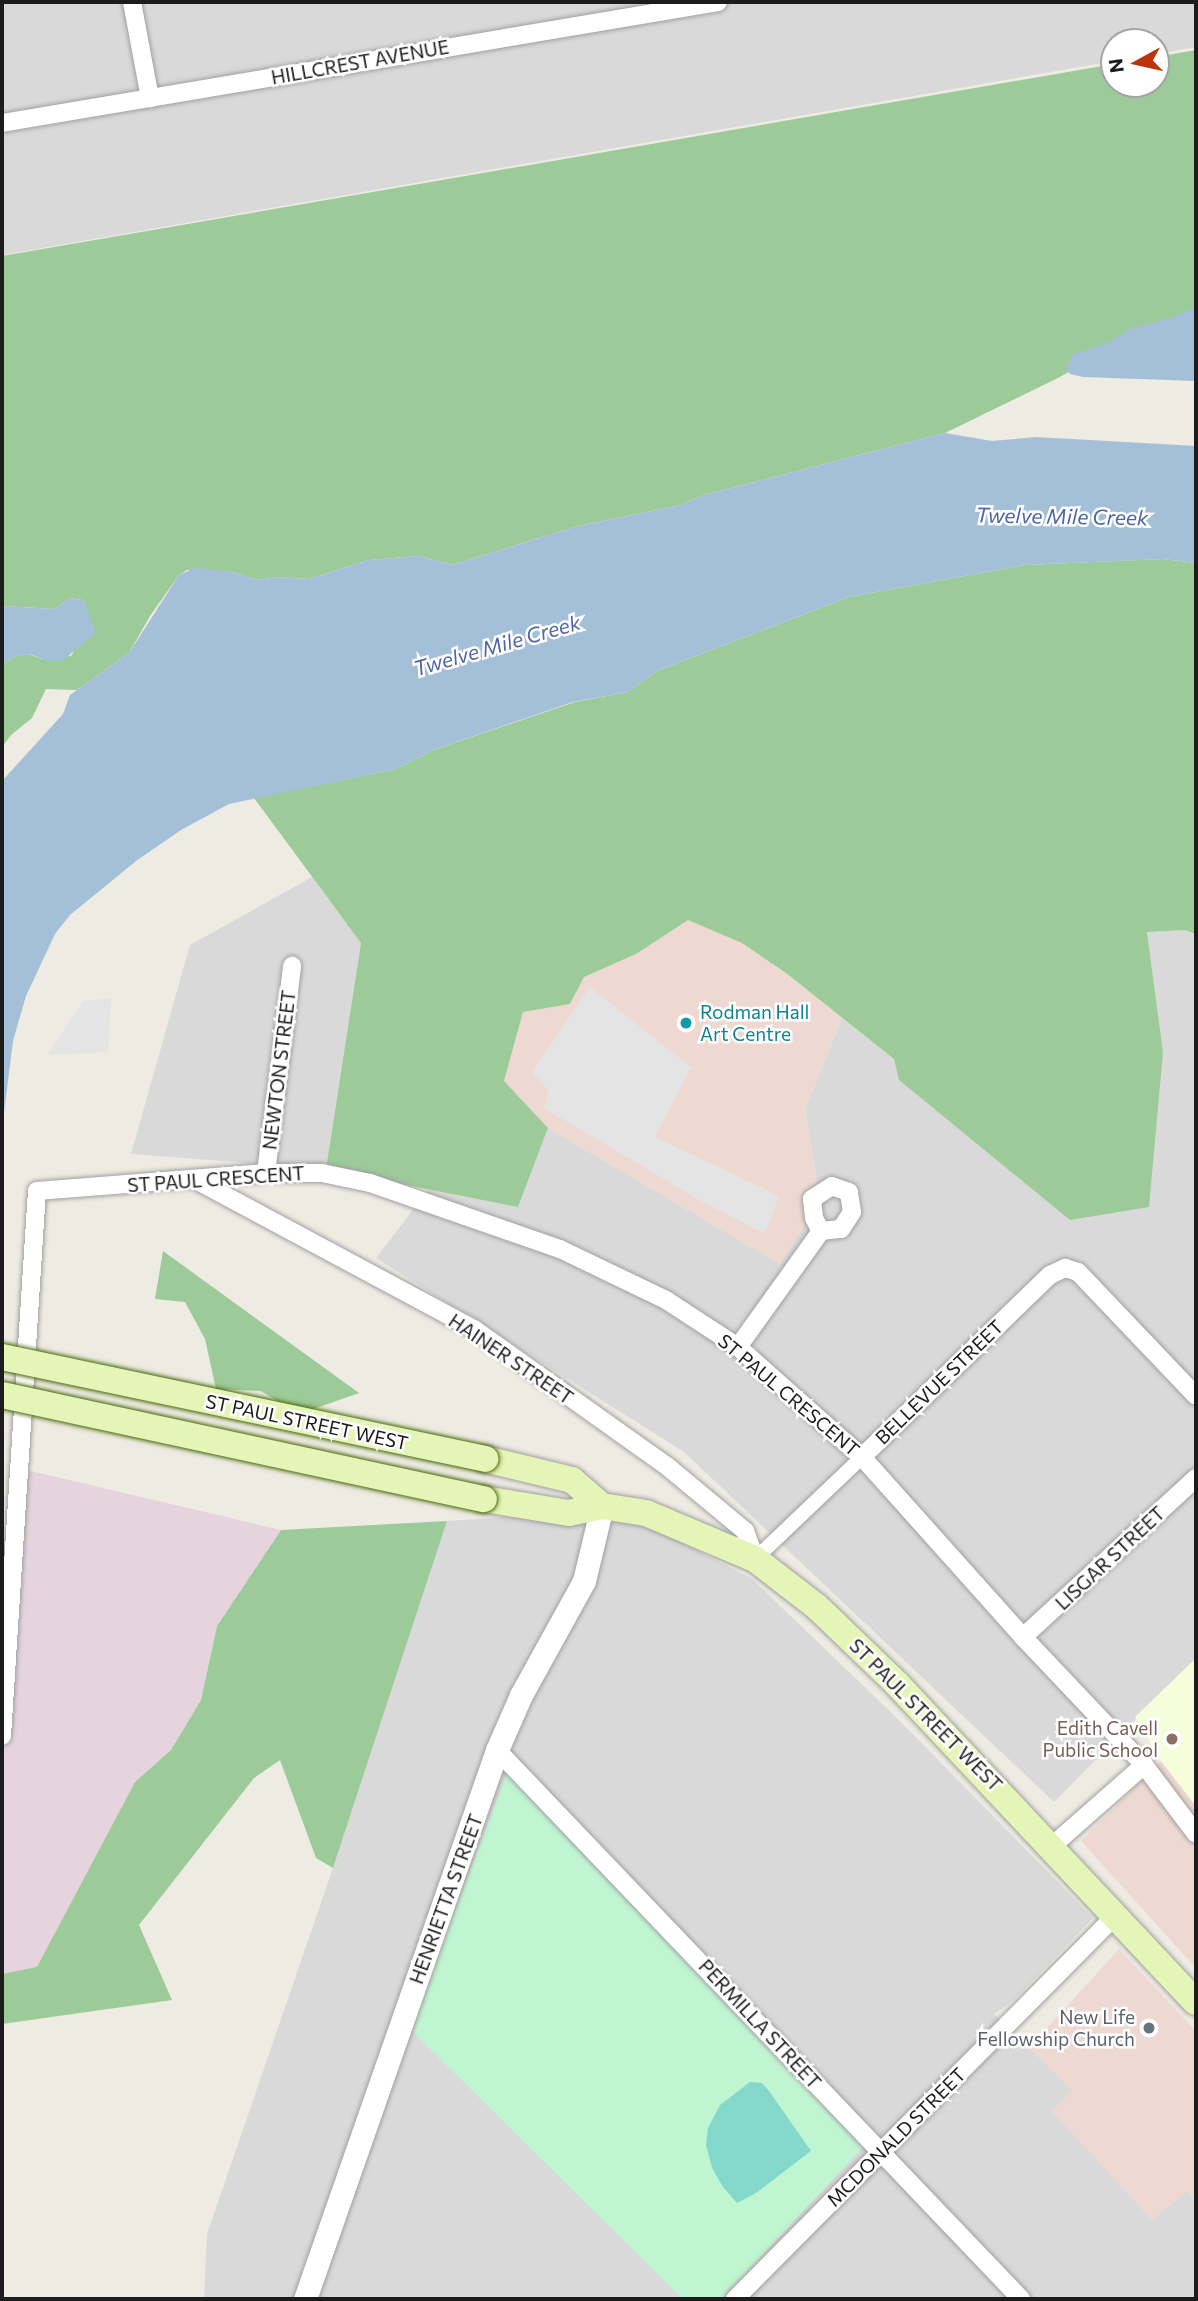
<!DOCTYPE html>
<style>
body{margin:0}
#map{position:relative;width:1198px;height:2301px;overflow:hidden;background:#edebe2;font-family:Commissioner,sans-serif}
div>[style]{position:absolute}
.residential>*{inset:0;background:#dad9d9}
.commercial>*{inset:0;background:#edd9d1}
.industrial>*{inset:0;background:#e5d4de}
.education>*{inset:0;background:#f5fddb}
.forest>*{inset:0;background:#9cca99}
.park>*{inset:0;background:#c0f5d1}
.pitch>*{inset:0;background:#84d8cb}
.parking>*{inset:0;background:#e4e4e4}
.water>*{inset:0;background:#a4c0d8}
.roads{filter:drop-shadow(0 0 2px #a0a0a0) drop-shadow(0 0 2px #a0a0a0)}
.pedestrian>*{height:14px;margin:-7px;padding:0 7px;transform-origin:7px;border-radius:7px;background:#fff}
.minor>*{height:18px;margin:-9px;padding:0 9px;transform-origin:9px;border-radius:9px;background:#fff}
.tertiary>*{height:23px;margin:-11.5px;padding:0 11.5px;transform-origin:11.5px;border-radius:11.5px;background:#fff}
.secondary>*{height:26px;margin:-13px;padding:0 13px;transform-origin:13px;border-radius:13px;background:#e4f5b7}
.bridges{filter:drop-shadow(0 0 2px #4a6a0b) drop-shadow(0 0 2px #4a6a0b)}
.secondary-bridge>*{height:26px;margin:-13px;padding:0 13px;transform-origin:13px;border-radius:13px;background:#e4f5b7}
.dots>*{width:19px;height:19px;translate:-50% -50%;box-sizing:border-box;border:4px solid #fff;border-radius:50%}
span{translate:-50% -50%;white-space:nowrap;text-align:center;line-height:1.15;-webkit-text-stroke:5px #fff;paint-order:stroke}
.street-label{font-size:19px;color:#1c1c1c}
.culture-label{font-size:19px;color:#0d838f}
.left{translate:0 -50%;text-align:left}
.education-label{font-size:19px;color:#785e54}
.right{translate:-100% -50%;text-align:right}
.worship-label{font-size:19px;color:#5b616d}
.water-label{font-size:21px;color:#4f66a5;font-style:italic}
.frame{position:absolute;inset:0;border:4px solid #1c1c1c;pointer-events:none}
.north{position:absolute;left:1100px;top:28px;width:70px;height:70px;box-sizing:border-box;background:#fff;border:2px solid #a4a4a4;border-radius:50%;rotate:262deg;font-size:19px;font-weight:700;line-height:28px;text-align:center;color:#1c1c1c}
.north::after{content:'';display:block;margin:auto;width:24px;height:32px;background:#bc340c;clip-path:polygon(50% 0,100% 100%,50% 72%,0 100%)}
</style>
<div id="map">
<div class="residential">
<div style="clip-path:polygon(2px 2px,1196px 2px,1196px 47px,1156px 54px,1156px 42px,1114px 42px,1114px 61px,2px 255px)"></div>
<div style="clip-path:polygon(312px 877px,361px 943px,326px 1169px,131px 1154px,190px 945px)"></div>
<div style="clip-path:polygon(1185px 930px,1196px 934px,1196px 1658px,1054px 1802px,684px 1452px,376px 1258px,429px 1189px,518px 1207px,548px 1128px,780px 1264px,820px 1200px,805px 1110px,842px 1018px,894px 1059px,1163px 1052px,1147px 932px)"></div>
<div style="clip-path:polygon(509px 1517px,645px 1523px,752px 1579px,902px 1723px,1093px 1918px,1014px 2000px,994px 2014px,1073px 2090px,1052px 2111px,1152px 2219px,1187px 2191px,1196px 2201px,1196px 2299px,204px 2299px,207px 2234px,333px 1868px,447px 1521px)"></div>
</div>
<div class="commercial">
<div style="clip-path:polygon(688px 920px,742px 943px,786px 973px,842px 1018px,805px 1110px,820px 1200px,780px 1264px,548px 1128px,504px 1081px,523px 1012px,570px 1004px,584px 977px,636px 954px)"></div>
<div style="clip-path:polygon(1161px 1761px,1196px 1806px,1196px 1968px,1081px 1841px)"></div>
<div style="clip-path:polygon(1119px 1949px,1196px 2031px,1196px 2201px,1187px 2191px,1152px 2220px,1052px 2111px,1072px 2090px,1029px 2048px)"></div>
</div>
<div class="industrial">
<div style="clip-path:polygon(14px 1467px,281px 1530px,217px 1626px,201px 1700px,171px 1750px,135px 1782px,37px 1968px,2px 1974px,2px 1614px)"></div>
</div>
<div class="education">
<div style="clip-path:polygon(1196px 1658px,1196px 1806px,1161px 1761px,1135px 1717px)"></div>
</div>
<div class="forest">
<div style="clip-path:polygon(1196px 50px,1196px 315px,1142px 330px,1058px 378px,945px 433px,704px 495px,681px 505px,574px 527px,453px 565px,419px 556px,369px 560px,309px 579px,277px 577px,258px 580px,232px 572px,187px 570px,179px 575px,150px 616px,129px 653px,77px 690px,46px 689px,32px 718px,11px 735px,2px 747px,2px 665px,16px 656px,28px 654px,42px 659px,71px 656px,77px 646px,88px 614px,83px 600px,69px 598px,55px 609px,2px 606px,2px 256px,1114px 64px,1114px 84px,1156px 84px,1156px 57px)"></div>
<div style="clip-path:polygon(1163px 559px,1196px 563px,1196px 934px,1185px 930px,1147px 932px,1163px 1052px,1149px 1207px,1070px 1220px,899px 1080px,894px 1059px,786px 973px,742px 943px,688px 920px,636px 954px,584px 977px,570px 1004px,523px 1012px,504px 1081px,548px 1128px,518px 1207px,326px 1169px,361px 943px,254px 798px,396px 769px,436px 749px,575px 702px,628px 692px,657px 671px,849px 597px,1025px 565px)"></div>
<div style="clip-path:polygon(163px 1251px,359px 1393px,299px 1414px,261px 1391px,216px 1389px,205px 1339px,185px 1302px,155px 1299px)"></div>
<div style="clip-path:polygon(447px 1521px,333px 1868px,316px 1858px,280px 1760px,254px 1778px,139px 1925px,172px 2000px,2px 2024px,2px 1974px,37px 1967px,135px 1782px,171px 1750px,201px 1700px,217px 1626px,281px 1530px)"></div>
</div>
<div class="park">
<div style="clip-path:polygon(514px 1775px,863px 2147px,721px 2299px,683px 2299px,410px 2029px,506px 1776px)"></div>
</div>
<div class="pitch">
<div style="clip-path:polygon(750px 2082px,762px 2083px,769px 2091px,811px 2151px,756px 2193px,737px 2203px,723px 2187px,712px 2168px,706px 2145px,708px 2128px,720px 2105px)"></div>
</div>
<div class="parking">
<div style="clip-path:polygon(590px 987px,691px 1067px,655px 1137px,779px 1196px,765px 1234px,701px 1201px,544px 1108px,549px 1091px,532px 1072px)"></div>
<div style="clip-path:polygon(111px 998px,108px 1052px,47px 1055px,83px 1001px)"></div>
</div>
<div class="water">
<div style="clip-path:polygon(1196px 307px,1196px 381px,1083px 377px,1070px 374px,1066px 368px,1073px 354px,1105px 344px,1130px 329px,1170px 318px)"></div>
<div style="clip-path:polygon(945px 433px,992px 441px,1036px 437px,1196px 446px,1196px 563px,1163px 559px,1025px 565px,849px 597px,657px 671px,628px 692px,573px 702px,436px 749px,396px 769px,229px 804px,181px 830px,136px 861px,70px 915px,55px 934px,26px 996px,13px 1041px,2px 1128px,2px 781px,63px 714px,70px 695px,129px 653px,179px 575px,195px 568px,232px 572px,258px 580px,277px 577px,309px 579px,369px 560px,419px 556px,453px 565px,574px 527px,681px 505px,704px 495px)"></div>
<div style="clip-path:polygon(69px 598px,84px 600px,96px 633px,62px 661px,48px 661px,29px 654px,16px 656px,2px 665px,2px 606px,55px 609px)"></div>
</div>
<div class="roads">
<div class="pedestrian">
<div style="left:755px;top:1559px;width:148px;rotate:-43.6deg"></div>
</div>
<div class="minor">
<div style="left:132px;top:2px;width:98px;rotate:79.4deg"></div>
<div style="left:2px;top:123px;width:726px;rotate:-9.59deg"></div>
<div style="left:266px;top:1173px;width:209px;rotate:-82.8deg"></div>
<div style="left:196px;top:1180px;width:315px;rotate:28.2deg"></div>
<div style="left:474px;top:1329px;width:238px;rotate:35.4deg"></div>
<div style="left:668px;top:1467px;width:100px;rotate:39.7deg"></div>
<div style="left:745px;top:1531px;width:30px;rotate:70deg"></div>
<div style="left:738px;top:1347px;width:143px;rotate:-54.4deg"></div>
<div style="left:821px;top:1231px;width:20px;rotate:-6deg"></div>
<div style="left:841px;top:1229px;width:20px;rotate:-57deg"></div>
<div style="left:852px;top:1212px;width:20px;rotate:-99deg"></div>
<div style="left:849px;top:1192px;width:18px;rotate:-161deg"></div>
<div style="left:832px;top:1186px;width:24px;rotate:147deg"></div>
<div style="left:812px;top:1199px;width:19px;rotate:84deg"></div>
<div style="left:814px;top:1218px;width:15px;rotate:62deg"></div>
<div style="left:862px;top:1457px;width:262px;rotate:-44.1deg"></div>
<div style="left:1050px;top:1275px;width:17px;rotate:-25deg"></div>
<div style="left:1065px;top:1268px;width:14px;rotate:17deg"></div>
<div style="left:1078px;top:1272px;width:171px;rotate:46.4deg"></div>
<div style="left:1023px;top:1637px;width:235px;rotate:-42.6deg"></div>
<div style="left:2px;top:1736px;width:546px;rotate:-86.33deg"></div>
<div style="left:37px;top:1191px;width:230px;rotate:-4.5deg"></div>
<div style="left:266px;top:1173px;width:56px"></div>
<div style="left:322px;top:1173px;width:49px;rotate:11.8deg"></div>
<div style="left:370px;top:1183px;width:201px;rotate:19.2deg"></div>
<div style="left:560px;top:1249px;width:118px;rotate:25.7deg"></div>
<div style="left:666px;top:1300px;width:86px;rotate:33.1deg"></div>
<div style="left:738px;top:1347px;width:166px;rotate:41.6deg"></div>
<div style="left:862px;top:1457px;width:241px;rotate:48.2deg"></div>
<div style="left:1023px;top:1637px;width:176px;rotate:46.6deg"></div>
<div style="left:1144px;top:1765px;width:86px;rotate:53deg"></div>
<div style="left:497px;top:1750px;width:759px;rotate:46.33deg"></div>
<div style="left:1052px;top:1846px;width:123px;rotate:-41.4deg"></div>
<div style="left:735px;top:2299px;width:541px;rotate:-45.22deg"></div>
</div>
<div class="tertiary">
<div style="left:305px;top:2299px;width:582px;rotate:-70.72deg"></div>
<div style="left:497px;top:1750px;width:60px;rotate:-66.4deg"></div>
<div style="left:521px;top:1695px;width:130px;rotate:-61.1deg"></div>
<div style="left:584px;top:1581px;width:77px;rotate:-76.5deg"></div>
</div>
<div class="secondary">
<div style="left:485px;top:1459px;width:89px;rotate:13.6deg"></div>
<div style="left:572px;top:1480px;width:40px;rotate:41deg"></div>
<div style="left:484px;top:1499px;width:86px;rotate:9.4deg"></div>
<div style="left:569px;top:1513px;width:34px;rotate:-12deg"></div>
<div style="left:602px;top:1506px;width:45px;rotate:9deg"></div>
<div style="left:646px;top:1513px;width:118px;rotate:22.9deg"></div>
<div style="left:755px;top:1559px;width:78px;rotate:37.7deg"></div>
<div style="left:817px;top:1607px;width:111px;rotate:43.9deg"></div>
<div style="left:897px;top:1684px;width:436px;rotate:46.8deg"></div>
</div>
</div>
<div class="bridges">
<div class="secondary-bridge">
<div style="left:2px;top:1357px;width:494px;rotate:11.9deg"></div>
<div style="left:2px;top:1395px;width:493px;rotate:12.2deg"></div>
</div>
</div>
<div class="dots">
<div style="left:686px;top:1023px;background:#0f9aa8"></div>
<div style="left:1172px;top:1739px;background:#8d6e63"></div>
<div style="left:1149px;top:2028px;background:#6b7280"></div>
</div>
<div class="street-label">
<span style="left:360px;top:62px;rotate:-10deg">HILLCREST AVENUE</span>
<span style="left:279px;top:1070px;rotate:-83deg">NEWTON STREET</span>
<span style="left:216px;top:1179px;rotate:-4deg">ST PAUL CRESCENT</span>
<span style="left:511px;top:1359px;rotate:34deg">HAINER STREET</span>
<span style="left:939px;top:1382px;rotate:-44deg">BELLEVUE STREET</span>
<span style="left:789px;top:1395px;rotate:40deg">ST PAUL CRESCENT</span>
<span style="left:307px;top:1422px;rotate:12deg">ST PAUL STREET WEST</span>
<span style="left:1110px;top:1558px;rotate:-43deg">LISGAR STREET</span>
<span style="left:926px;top:1715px;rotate:45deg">ST PAUL STREET WEST</span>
<span style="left:446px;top:1899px;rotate:-70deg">HENRIETTA STREET</span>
<span style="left:760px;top:2024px;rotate:47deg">PERMILLA STREET</span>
<span style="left:896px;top:2137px;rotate:-45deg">MCDONALD STREET</span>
</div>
<div class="culture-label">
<span class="left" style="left:700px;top:1023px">Rodman Hall<br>Art Centre</span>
</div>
<div class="education-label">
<span class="right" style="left:1158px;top:1739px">Edith Cavell<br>Public School</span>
</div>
<div class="worship-label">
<span class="right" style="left:1135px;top:2028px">New Life<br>Fellowship Church</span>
</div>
<div class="water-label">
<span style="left:1062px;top:516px;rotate:1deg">Twelve Mile Creek</span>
<span style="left:497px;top:645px;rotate:-16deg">Twelve Mile Creek</span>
</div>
<div class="frame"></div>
<div class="north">N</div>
</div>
